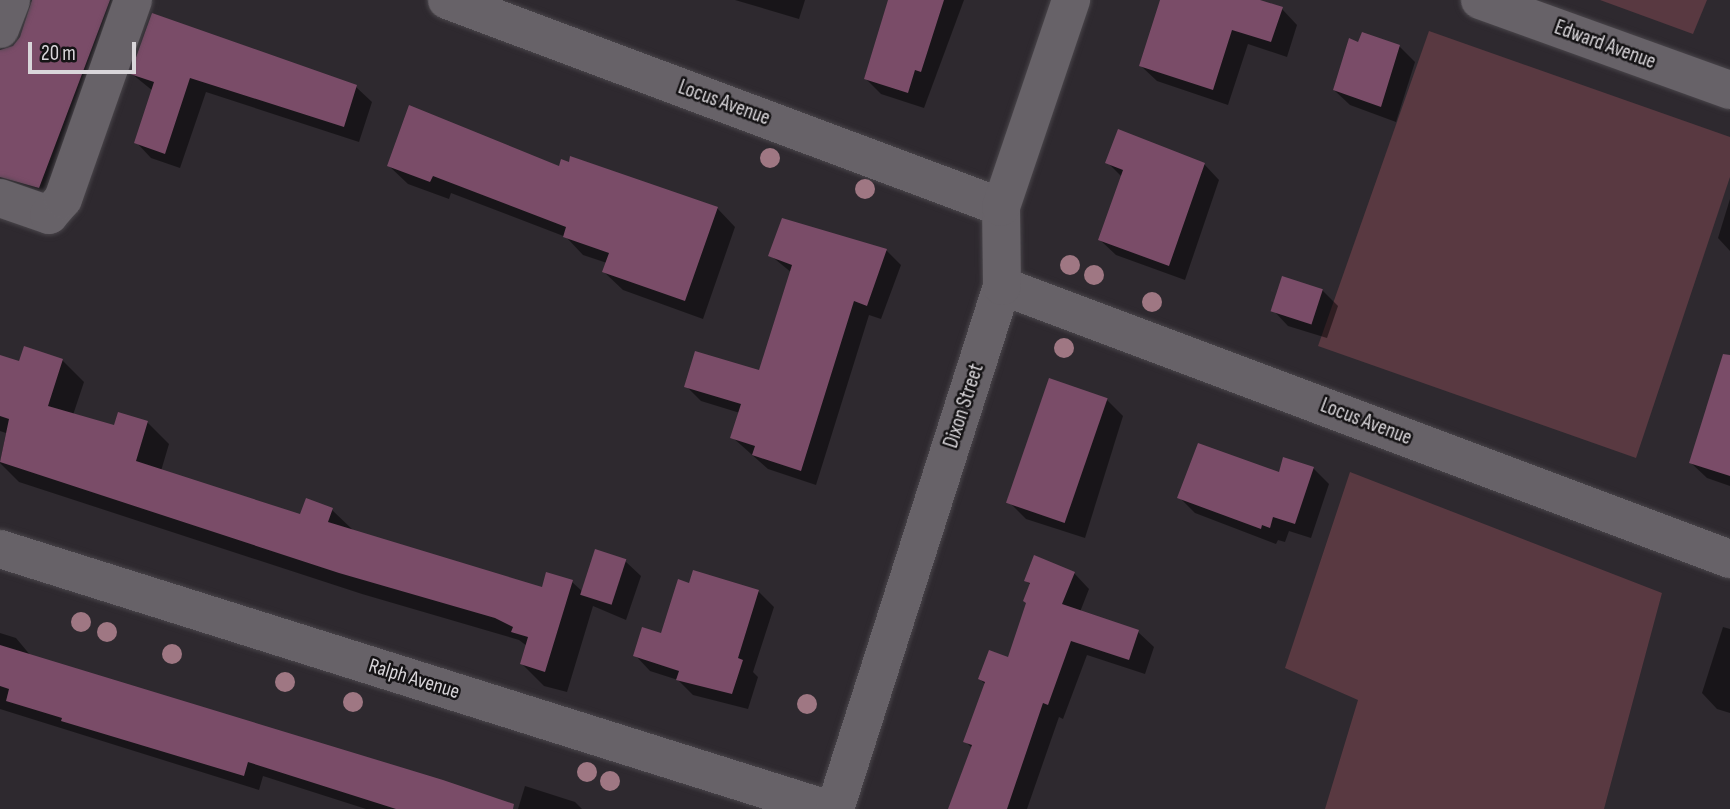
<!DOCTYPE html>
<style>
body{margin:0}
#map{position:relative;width:1730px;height:809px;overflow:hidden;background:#2e292f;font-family:"Sofia Sans Condensed",sans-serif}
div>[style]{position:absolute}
.green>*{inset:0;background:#593941}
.shadow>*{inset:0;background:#0007}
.building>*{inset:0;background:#7a4c68;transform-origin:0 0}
.roads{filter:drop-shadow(0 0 2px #49454a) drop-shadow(0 0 2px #49454a)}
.minor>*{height:38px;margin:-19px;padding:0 19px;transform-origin:19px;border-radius:19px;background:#676268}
.trees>*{width:20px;height:20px;margin:-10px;border-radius:50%;background:#9f7783}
span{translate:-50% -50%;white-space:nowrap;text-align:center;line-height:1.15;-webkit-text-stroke:5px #151315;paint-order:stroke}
.street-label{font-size:21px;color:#d9d6da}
.scale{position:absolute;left:28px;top:42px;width:108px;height:32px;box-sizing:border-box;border:4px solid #d9d6da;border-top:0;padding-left:9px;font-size:21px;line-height:24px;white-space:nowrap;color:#d9d6da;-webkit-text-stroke:5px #151315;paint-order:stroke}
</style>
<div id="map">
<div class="green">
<div style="clip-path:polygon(1600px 0,1707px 0,1693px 34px)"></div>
<div style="clip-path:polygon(1429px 31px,1730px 137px,1730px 177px,1636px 458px,1318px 346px)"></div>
<div style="clip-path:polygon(1350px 472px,1662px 593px,1604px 809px,1325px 809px,1358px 700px,1285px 668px)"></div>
</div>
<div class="shadow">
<div style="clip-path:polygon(evenodd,0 0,118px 0,65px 213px,0 200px,0 0,34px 7px,22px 38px,14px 48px,4px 50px,22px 9px,34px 7px)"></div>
<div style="clip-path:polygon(735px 0,805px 0,799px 19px)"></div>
<div style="clip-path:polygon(891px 0,964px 0,924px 108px,881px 94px,866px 79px)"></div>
<div style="clip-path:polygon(1163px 0,1255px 0,1282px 9px,1297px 25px,1287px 57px,1248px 44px,1228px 105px,1157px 81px,1141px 66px)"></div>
<div style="clip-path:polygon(1360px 44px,1399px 46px,1415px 62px,1396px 122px,1350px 105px,1334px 90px)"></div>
<div style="clip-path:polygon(132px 74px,356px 87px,372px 102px,359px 142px,206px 92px,180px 168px,151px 158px,136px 142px,153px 91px)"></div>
<div style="clip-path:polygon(1107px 162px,1204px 164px,1219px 180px,1185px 280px,1116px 255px,1100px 240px,1123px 178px)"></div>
<div style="clip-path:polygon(389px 166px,560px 168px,717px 208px,735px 227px,703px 319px,623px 290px,604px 272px,607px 263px,583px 255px,566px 237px,451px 193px,449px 199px,408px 184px)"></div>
<div style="clip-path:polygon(1730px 199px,1730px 251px,1718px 238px)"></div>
<div style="clip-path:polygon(783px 221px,887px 251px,901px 265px,881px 319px,869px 315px,816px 485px,768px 469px,732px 437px,740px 413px,701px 401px,686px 386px,760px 372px,792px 273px,770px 255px)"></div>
<div style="clip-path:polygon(1322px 290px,1338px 306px,1327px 338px,1288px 326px,1273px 310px)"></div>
<div style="clip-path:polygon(0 357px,20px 363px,62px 360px,84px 382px,73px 415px,115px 427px,147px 422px,169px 444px,161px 471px,301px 516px,332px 510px,354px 531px,543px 589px,572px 582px,583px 592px,625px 561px,641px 576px,626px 620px,593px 606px,567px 692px,544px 686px,522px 664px,527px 646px,519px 640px,362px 594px,19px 482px,0 463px,6px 433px,0 431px)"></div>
<div style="clip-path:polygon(1730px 392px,1730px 486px,1707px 478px,1691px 463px)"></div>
<div style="clip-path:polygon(1107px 400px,1123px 416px,1085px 538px,1026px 519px,1010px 503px)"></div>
<div style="clip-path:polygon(1313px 468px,1329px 484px,1311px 538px,1289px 531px,1285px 542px,1278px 540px,1276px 544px,1195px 513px,1180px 498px)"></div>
<div style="clip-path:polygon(1074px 573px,1089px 589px,1080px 612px,1138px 632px,1154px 647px,1145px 674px,1087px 655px,1063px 719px,1059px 717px,1027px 809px,953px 809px,972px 748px,965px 741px,986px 685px,980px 679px,1009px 659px,1028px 604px,1031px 585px,1026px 581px)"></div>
<div style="clip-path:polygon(691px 585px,758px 591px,774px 607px,753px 672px,758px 677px,748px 709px,693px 695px,678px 680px,650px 671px,635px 655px,663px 636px)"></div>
<div style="clip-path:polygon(1723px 627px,1730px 629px,1730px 713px,1717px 709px,1702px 693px)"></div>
<div style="clip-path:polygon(0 633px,16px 638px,31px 656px,510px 809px,366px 809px,263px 776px,259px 790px,0 709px)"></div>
<div style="clip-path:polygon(525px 786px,575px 802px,582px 809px,518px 809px)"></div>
</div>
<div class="building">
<div style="clip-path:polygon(32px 0,110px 0,39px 188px,0 177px,0 50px,13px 46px,20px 37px)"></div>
<div style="clip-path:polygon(888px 0,944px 0,921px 72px,915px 70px,908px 93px,864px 79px)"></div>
<div style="clip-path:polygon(1160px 0,1260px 0,1283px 7px,1271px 42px,1232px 30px,1213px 90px,1139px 66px)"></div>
<div style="clip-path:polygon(152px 13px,357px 85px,344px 127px,190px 78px,165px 154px,134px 143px,154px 82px,130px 74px)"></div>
<div style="clip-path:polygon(1362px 32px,1400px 45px,1381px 107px,1333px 90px,1349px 38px,1358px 42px)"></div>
<div style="clip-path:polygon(409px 105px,559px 166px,561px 159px,569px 162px,570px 156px,718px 207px,685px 301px,602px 272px,609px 253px,563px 237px,566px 227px,433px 176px,430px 182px,387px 166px)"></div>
<div style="clip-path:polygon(1118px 129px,1205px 163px,1169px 266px,1098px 240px,1123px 170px,1105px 163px)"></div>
<div style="clip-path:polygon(782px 218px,887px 249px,867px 306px,854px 301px,801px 471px,752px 455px,755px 446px,730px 438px,741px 404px,684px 387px,695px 351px,759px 370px,792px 265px,768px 256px)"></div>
<div style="left:1282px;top:276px;width:43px;height:37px;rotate:18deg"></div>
<div style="clip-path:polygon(24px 346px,63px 359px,48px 406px,114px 425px,118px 412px,148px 421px,136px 461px,300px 514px,306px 498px,333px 508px,328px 522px,542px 587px,546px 572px,573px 580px,545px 672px,520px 664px,528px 637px,511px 632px,513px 627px,495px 618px,339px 573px,0 462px,9px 419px,0 416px,0 355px,19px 361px)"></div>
<div style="clip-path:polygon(1723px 354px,1730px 355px,1730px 476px,1689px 463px)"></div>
<div style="left:1049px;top:378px;width:62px;height:132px;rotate:19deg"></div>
<div style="clip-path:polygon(1198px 443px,1279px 472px,1283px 457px,1314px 467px,1295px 524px,1273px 517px,1270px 528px,1262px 525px,1261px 529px,1177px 498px)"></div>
<div style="left:595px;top:549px;width:33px;height:48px;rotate:18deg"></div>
<div style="clip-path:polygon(1034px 555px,1075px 572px,1062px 604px,1139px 630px,1129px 660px,1071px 641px,1048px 705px,1043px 703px,1007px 809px,948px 809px,972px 745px,963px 742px,985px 682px,978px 679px,989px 650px,1008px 657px,1026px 603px,1023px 601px,1030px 583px,1024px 581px)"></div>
<div style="clip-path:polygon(693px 570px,759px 590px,738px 658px,743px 660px,732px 694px,676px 680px,679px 671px,633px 656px,642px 627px,661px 633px,678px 579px,689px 583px)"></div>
<div style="clip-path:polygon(0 645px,443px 780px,514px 804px,513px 809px,396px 809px,248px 762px,244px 776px,61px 721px,62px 718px,6px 701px,9px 689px,0 686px)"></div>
</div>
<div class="roads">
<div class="minor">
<div style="left:447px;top:0;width:591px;rotate:20.49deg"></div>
<div style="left:1480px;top:0;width:266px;rotate:19.8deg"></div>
<div style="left:0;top:29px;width:31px;rotate:-69deg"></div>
<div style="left:0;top:198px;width:52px;rotate:19.1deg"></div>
<div style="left:49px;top:215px;width:21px;rotate:-49deg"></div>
<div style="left:63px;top:199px;width:211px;rotate:-70.6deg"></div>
<div style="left:1002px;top:286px;width:778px;rotate:20.56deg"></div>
<div style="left:0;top:549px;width:867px;rotate:17.45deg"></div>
<div style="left:835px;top:809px;width:549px;rotate:-72.29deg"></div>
<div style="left:1002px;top:286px;width:79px;rotate:-90.7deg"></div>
<div style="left:1001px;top:207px;width:219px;rotate:-71.3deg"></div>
</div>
</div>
<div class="trees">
<div style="left:770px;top:158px"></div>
<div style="left:865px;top:189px"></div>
<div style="left:1070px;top:265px"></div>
<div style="left:1094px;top:275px"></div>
<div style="left:1152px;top:302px"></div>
<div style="left:1064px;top:348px"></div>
<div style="left:81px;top:622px"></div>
<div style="left:107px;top:632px"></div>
<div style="left:172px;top:654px"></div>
<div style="left:285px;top:682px"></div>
<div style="left:353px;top:702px"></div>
<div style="left:807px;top:704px"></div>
<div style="left:587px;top:772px"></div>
<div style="left:610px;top:781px"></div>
</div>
<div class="street-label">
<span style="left:1605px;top:45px;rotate:20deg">Edward Avenue</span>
<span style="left:724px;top:103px;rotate:20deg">Locus Avenue</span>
<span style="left:964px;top:406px;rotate:-72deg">Dixon Street</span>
<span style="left:1366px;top:422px;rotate:21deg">Locus Avenue</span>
<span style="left:414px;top:679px;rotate:17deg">Ralph Avenue</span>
</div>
<div class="scale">20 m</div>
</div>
